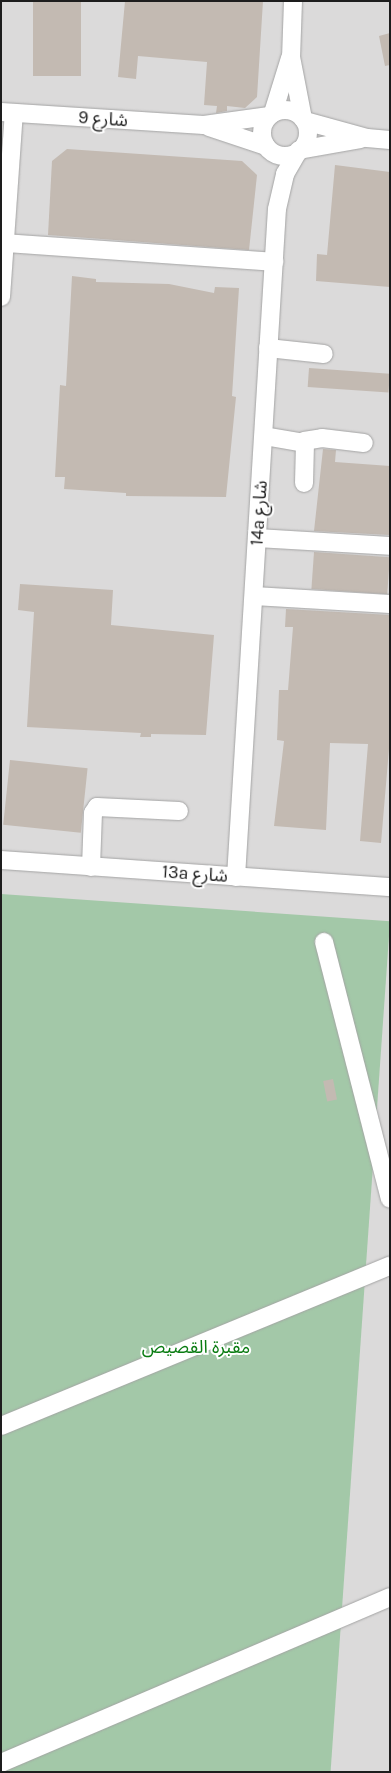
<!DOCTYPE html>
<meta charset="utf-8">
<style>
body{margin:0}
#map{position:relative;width:391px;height:1773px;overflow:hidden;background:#eeeae3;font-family:Karla,"Noto Sans Arabic",sans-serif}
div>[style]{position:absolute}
.residential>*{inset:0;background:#dbdada;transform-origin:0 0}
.cemetery>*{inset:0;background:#a3c8a8;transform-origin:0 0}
.building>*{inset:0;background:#c3bab2;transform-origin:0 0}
.roads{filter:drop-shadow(0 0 1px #a4a4a4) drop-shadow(0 0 1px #a4a4a4)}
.minor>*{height:18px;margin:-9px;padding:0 9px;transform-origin:9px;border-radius:9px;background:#fff}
.minor>.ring{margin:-9px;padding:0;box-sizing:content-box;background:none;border:18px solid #fff;border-radius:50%}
span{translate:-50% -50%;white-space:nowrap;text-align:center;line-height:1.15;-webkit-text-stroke:4px #fff;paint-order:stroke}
.street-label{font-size:18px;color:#1d1d1d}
.park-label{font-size:18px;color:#0a7c12}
.frame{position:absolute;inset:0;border:2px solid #1d1d1d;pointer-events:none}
</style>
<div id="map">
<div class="residential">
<div style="left:1px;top:1px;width:389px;height:1771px"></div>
</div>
<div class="cemetery">
<div style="left:1px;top:894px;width:390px;height:878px;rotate:4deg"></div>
</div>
<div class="building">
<div style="left:33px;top:1px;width:48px;height:75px"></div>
<div style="clip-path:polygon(125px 1px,263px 1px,257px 97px,245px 108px,227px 106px,227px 111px,216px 113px,217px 106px,204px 105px,207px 62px,138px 56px,136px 79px,118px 77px)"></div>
<div style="clip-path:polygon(390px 33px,390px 65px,385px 66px,379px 36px)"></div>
<div style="clip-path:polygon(67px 149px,242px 161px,257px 175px,249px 250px,48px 235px,52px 161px)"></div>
<div style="clip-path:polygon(335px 165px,390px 172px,390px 287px,316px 281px,317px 254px,327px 255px)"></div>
<div style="clip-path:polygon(72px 276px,96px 279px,96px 282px,169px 284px,214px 293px,215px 287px,239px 288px,232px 396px,236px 397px,226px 497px,126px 496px,126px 493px,64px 489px,65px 477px,55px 477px,60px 385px,66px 386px)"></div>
<div style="left:309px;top:368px;width:81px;height:19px;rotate:4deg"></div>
<div style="clip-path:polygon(323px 449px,336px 450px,335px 462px,390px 466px,390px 535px,314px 531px)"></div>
<div style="left:314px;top:552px;width:76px;height:37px;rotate:4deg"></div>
<div style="clip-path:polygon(20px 584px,113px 590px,111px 625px,214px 635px,206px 735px,151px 734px,151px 737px,140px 737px,141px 733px,27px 727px,34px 612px,18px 610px)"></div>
<div style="clip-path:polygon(286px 609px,390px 615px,389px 749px,381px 843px,360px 841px,368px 744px,330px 743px,326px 830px,274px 826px,284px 741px,277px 740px,279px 690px,288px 690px,293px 627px,285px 627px)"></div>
<div style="left:10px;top:760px;width:78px;height:65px;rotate:6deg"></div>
<div style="left:333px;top:1079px;width:21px;height:10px;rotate:79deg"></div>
</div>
<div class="roads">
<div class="minor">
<div style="left:293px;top:1px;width:56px;rotate:92deg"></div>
<div style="left:291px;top:57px;width:63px;rotate:79deg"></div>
<div class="ring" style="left:262px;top:110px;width:28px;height:28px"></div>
<div style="left:1px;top:112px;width:203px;rotate:3.7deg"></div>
<div style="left:204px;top:125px;width:66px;rotate:-7.9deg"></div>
<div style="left:273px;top:113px;width:58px;rotate:-72.8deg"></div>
<div style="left:305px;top:121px;width:64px;rotate:15.3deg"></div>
<div style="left:367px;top:138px;width:23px;rotate:5deg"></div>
<div style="left:209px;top:127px;width:60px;rotate:18.4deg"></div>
<div style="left:299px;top:150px;width:62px;rotate:-10.2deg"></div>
<div style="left:5px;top:243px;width:270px;rotate:4deg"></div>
<div style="left:1px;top:297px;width:184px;rotate:-86deg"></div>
<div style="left:268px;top:348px;width:56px;rotate:6.1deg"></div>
<div style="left:264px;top:436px;width:42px;rotate:9.7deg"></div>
<div style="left:305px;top:443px;width:40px;rotate:91.4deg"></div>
<div style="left:304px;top:441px;width:18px;rotate:-9deg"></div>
<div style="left:322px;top:438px;width:42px;rotate:6.8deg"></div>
<div style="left:257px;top:538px;width:133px;rotate:3.4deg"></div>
<div style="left:254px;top:596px;width:136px;rotate:3.4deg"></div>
<div style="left:1px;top:860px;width:390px;rotate:4deg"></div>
<div style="left:91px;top:867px;width:54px;rotate:-87.9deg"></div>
<div style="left:93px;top:813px;width:7px;rotate:-56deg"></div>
<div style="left:97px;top:807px;width:82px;rotate:2.8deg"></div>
<div style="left:236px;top:877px;width:669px;rotate:-86.49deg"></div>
<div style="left:277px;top:209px;width:36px;rotate:-77deg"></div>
<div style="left:285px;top:174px;width:24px;rotate:-60deg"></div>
<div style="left:324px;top:942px;width:265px;rotate:75.6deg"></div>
<div style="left:1px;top:1426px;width:421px;rotate:-22.4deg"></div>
<div style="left:1px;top:1763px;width:423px;rotate:-23.1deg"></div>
</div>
</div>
<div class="street-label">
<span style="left:103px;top:119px;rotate:4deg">شارع 9</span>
<span style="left:259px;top:513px;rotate:-86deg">14a شارع</span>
<span style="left:195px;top:874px;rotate:4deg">13a شارع</span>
</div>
<div class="park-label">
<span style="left:196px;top:1347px">مقبرة القصيص</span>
</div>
<div class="frame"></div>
</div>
